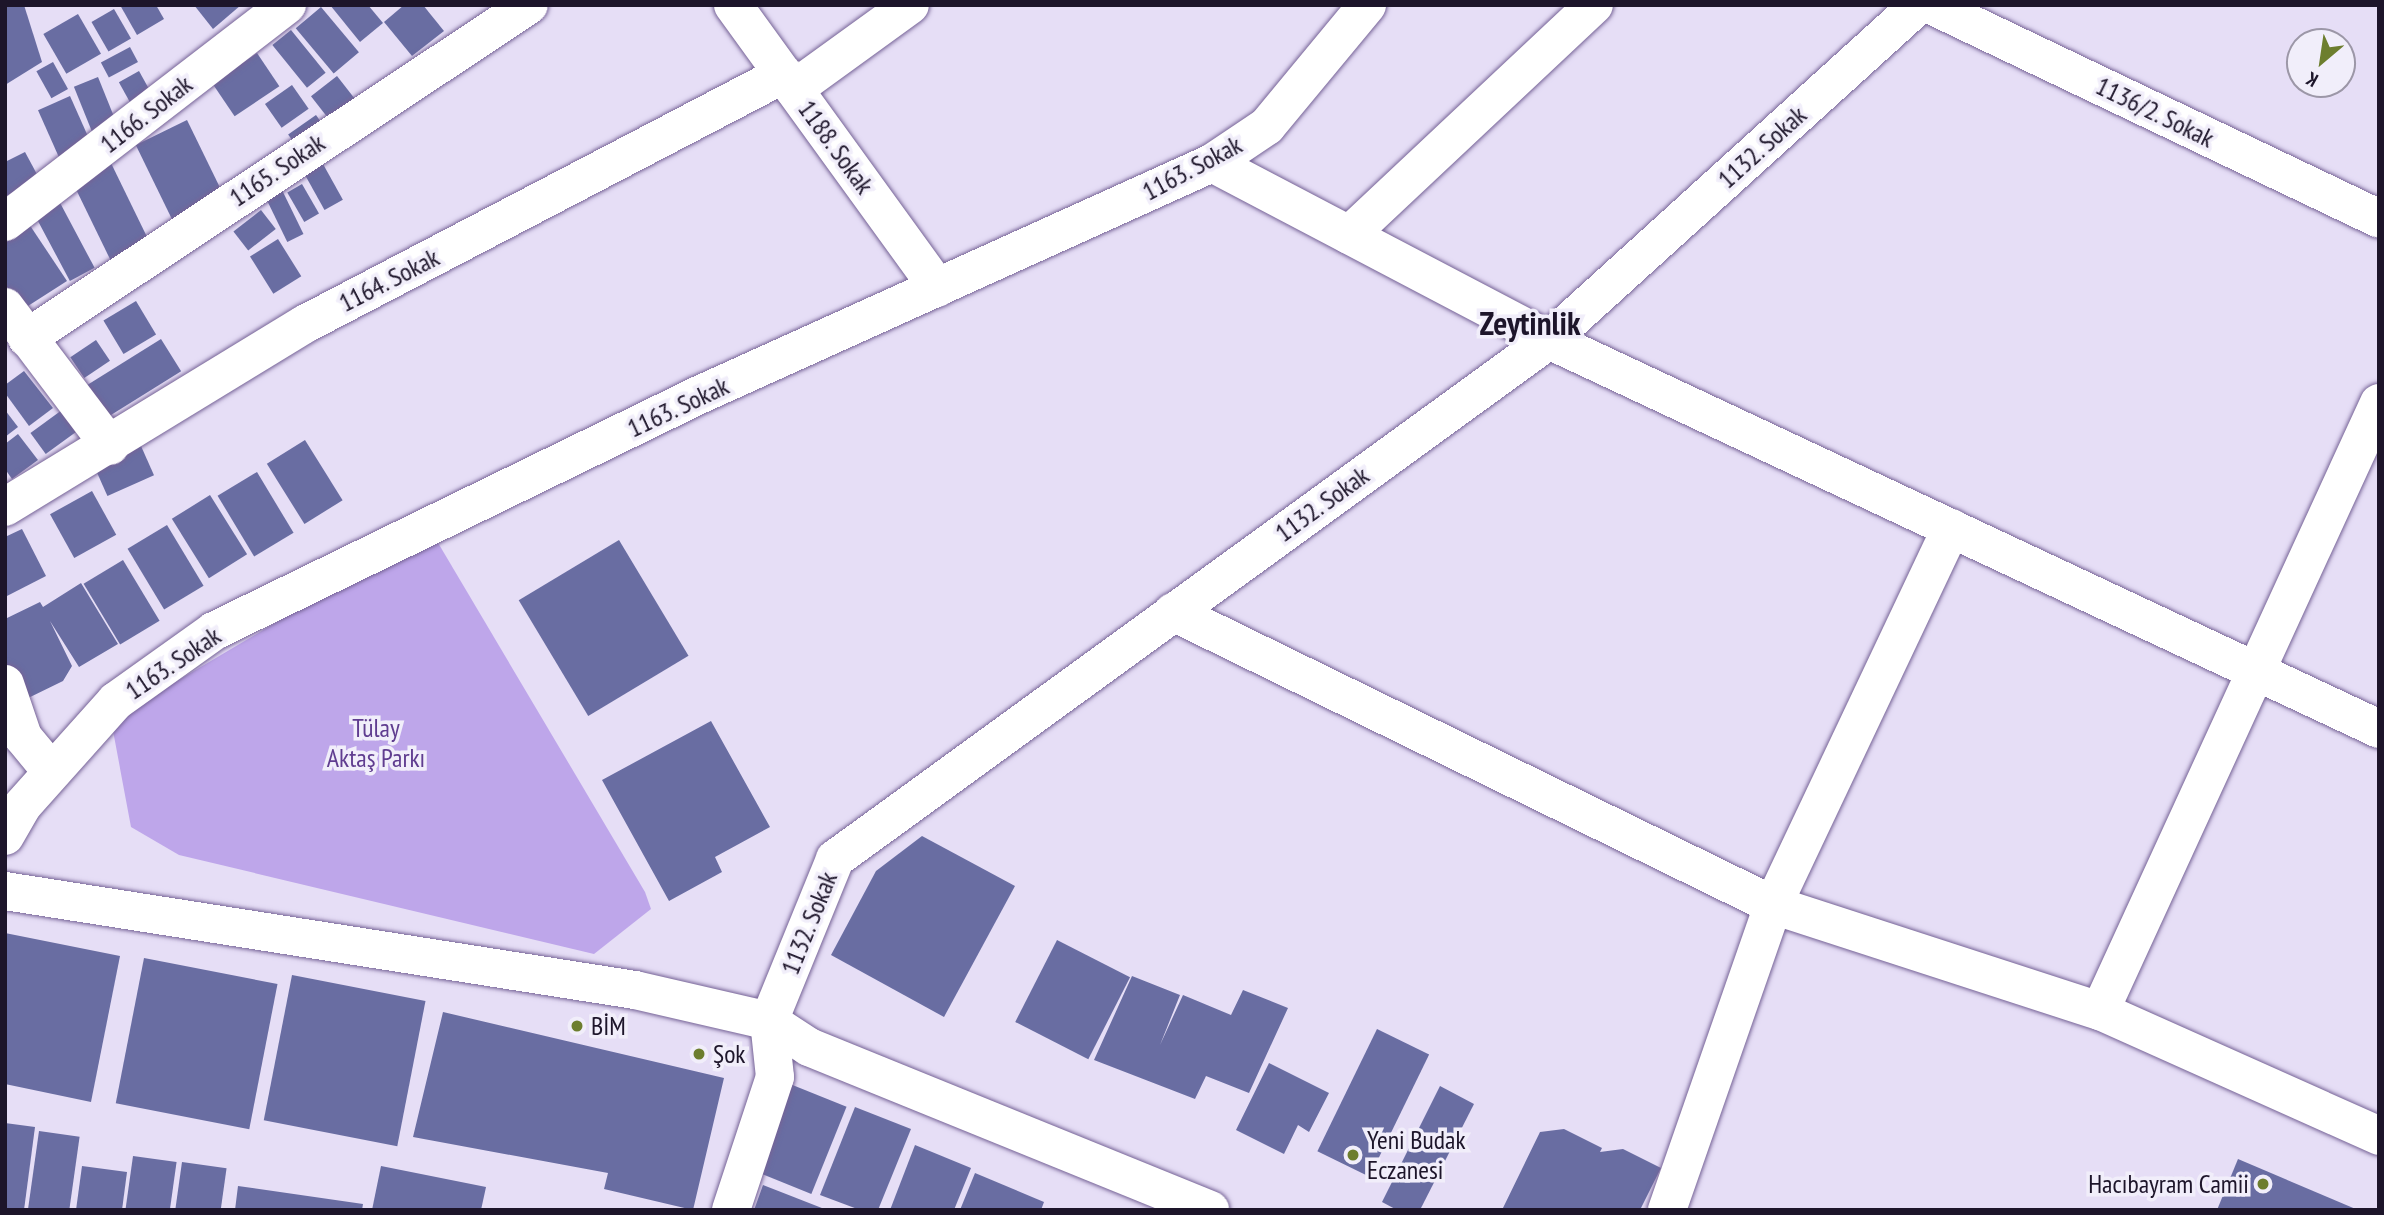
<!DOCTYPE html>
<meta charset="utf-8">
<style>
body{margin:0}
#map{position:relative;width:2384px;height:1215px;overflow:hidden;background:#e6def6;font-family:"PT Sans Narrow",sans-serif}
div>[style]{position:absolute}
.green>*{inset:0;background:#bea6ea}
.building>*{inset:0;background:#696da2;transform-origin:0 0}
.roads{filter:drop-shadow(0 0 2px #756296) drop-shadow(0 0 2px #756296)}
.street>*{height:38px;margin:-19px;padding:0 19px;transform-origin:19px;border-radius:19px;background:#fff}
.secondary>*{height:38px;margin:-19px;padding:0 19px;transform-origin:19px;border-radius:19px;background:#fff}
.dots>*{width:19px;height:19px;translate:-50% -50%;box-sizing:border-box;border:4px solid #f1eefa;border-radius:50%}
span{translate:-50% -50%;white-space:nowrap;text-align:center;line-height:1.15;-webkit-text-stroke:7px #f1eefa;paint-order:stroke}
.street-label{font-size:26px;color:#1d152a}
.park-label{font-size:26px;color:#603d90}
.poi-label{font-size:26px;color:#1d152a}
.left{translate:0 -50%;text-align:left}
.right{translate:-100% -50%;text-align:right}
.district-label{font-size:33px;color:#1d152a;font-weight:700}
.frame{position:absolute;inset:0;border:7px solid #1d152a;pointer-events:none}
.north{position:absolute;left:2286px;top:28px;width:70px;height:70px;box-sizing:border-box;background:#f1eefa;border:2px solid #9c97a7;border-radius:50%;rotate:209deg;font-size:19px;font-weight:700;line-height:28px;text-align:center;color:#1d152a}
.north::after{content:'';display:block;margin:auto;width:24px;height:32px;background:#6d7e2e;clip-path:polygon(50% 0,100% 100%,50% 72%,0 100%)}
</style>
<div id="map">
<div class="green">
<div style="clip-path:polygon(431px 531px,645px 892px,651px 909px,594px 954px,179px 855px,131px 827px,111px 720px)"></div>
</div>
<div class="building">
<div style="clip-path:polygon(24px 5px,42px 62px,5px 85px,5px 7px)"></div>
<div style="clip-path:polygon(120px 5px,156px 5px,164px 19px,137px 35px)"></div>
<div style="clip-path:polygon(194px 5px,241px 5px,213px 29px)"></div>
<div style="clip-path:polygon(330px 5px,368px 5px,383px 23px,360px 42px)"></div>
<div style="clip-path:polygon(404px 5px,423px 5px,444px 31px,412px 56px,384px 22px)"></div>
<div style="left:321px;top:7px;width:59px;height:33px;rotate:50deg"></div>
<div style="left:114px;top:9px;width:34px;height:26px;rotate:60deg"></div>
<div style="left:78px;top:14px;width:46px;height:40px;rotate:60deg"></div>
<div style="left:291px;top:30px;width:55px;height:24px;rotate:51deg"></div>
<div style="left:130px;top:47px;width:17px;height:33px;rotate:62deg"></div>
<div style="left:257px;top:53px;width:40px;height:54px;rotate:56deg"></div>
<div style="left:53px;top:62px;width:31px;height:19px;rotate:61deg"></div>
<div style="left:139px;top:71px;width:26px;height:23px;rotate:61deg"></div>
<div style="left:337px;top:76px;width:33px;height:33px;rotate:52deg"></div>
<div style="left:98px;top:77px;width:53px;height:26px;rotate:68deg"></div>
<div style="left:292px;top:85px;width:29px;height:33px;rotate:55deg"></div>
<div style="left:70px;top:96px;width:55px;height:35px;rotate:66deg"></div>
<div style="left:316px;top:115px;width:16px;height:34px;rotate:55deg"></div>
<div style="left:187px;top:120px;width:86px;height:57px;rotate:64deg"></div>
<div style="clip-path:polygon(25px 152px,39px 178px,6px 196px,5px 162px)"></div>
<div style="left:110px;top:161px;width:89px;height:43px;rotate:64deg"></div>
<div style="left:323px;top:164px;width:41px;height:21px;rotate:61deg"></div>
<div style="left:302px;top:184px;width:34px;height:17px;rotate:60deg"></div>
<div style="left:282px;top:190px;width:49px;height:18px;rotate:64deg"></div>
<div style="left:58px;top:199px;width:78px;height:28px;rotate:62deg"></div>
<div style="left:261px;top:210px;width:24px;height:35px;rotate:52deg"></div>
<div style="clip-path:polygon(27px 221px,67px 281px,17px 313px,5px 295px,5px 235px)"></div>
<div style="left:278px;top:239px;width:44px;height:33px;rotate:58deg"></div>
<div style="left:136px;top:301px;width:39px;height:38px;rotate:59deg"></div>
<div style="left:161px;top:339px;width:38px;height:95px;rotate:58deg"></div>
<div style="left:96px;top:340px;width:25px;height:31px;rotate:56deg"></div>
<div style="clip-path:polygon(24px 371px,53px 408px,29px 426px,5px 393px,5px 385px)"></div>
<div style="clip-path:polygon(5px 410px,18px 427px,5px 437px)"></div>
<div style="left:62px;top:410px;width:26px;height:39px;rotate:54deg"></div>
<div style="clip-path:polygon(18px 434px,38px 460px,12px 479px,5px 469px,5px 444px)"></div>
<div style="left:305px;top:440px;width:71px;height:45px;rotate:58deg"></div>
<div style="left:141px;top:446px;width:32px;height:51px;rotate:66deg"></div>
<div style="left:257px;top:472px;width:71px;height:46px;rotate:59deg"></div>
<div style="left:92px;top:491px;width:50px;height:48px;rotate:61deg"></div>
<div style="left:210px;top:495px;width:70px;height:45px;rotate:58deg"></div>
<div style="left:167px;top:525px;width:71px;height:46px;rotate:59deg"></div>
<div style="clip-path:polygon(22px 529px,46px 576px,5px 597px,5px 537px)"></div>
<div style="left:619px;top:540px;width:135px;height:117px;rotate:59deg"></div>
<div style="left:123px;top:560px;width:71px;height:46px;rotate:59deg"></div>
<div style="clip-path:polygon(81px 583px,118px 644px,79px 667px,50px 621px,72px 666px,63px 681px,20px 702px,5px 672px,5px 619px,40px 602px,43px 607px)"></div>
<div style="clip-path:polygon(711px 721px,770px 827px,715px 857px,722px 872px,669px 901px,602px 780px)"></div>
<div style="clip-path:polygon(922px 836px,1015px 886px,944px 1017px,831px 955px,876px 871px)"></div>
<div style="clip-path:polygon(5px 933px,120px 956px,91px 1102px,5px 1084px)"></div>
<div style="left:1057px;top:940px;width:82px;height:92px;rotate:27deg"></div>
<div style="left:144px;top:958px;width:136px;height:148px;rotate:11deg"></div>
<div style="left:292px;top:975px;width:136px;height:148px;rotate:11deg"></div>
<div style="clip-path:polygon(1132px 976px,1180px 995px,1160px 1045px,1183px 995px,1231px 1015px,1243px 990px,1288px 1008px,1249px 1093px,1206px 1076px,1195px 1099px,1094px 1060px)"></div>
<div style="clip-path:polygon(443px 1012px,724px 1078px,693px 1210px,604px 1189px,608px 1173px,413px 1137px)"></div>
<div style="left:1377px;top:1029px;width:58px;height:136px;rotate:26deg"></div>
<div style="clip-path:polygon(1269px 1063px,1329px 1093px,1309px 1132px,1298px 1125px,1284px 1154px,1236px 1130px)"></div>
<div style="left:790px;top:1084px;width:61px;height:94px;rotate:22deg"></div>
<div style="clip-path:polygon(1440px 1086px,1474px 1104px,1420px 1210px,1397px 1210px,1382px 1202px)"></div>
<div style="clip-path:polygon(855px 1107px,911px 1129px,878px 1210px,860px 1210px,820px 1195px)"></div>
<div style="clip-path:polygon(5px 1123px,35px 1127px,24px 1210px,5px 1210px)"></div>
<div style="clip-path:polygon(1564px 1129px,1602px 1148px,1600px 1152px,1623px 1149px,1661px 1168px,1640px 1210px,1502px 1210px,1540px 1132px)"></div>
<div style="left:39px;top:1131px;width:41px;height:80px;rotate:8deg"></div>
<div style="clip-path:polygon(915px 1145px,971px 1168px,954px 1210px,890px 1210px)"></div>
<div style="left:133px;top:1156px;width:44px;height:55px;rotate:8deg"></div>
<div style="clip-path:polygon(2238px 1159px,2358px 1210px,2217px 1210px)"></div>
<div style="left:182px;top:1162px;width:45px;height:48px;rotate:8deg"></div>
<div style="clip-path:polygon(82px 1166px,127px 1172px,122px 1210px,76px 1210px)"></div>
<div style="clip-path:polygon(381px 1166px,486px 1187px,481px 1210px,372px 1210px)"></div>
<div style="clip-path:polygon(975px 1173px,1044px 1202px,1041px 1210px,960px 1210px)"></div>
<div style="clip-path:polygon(763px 1185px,827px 1210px,754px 1210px)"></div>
<div style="clip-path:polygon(238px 1186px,363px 1204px,362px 1210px,235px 1210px)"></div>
</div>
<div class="roads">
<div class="street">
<div style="left:733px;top:5px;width:349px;rotate:54.1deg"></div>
<div style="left:1931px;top:5px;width:496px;rotate:25.5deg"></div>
<div style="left:794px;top:89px;width:143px;rotate:-35.9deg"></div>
<div style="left:1212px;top:163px;width:381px;rotate:27.7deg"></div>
<div style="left:1549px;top:340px;width:917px;rotate:25.11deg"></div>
<div style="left:5px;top:222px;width:356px;rotate:-37.6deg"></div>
<div style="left:1349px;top:235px;width:336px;rotate:-43.2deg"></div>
<div style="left:5px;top:307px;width:174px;rotate:52.9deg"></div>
<div style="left:27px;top:338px;width:602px;rotate:-33.56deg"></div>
<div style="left:5px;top:507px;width:351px;rotate:-31.4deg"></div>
<div style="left:305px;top:324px;width:540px;rotate:-27.56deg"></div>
<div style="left:1173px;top:612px;width:668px;rotate:26.03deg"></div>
<div style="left:1773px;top:905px;width:344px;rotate:18deg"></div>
<div style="left:2100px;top:1011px;width:306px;rotate:24.1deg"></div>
<div style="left:5px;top:684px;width:56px;rotate:71.2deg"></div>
<div style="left:23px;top:737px;width:45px;rotate:50.4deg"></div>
<div style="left:5px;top:836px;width:34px;rotate:-60deg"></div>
<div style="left:22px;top:806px;width:141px;rotate:-48.2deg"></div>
<div style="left:116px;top:701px;width:120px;rotate:-35.5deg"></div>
<div style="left:214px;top:631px;width:539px;rotate:-25.95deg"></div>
<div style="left:699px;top:395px;width:563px;rotate:-24.33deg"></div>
<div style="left:1212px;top:163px;width:66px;rotate:-33.9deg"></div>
<div style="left:1267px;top:126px;width:157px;rotate:-50.4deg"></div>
<div style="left:2100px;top:1011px;width:669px;rotate:-65.35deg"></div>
<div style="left:731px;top:1210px;width:140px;rotate:-71.7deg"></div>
<div style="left:775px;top:1077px;width:56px;rotate:-96.1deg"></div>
<div style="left:769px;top:1021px;width:175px;rotate:-67.8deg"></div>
<div style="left:835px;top:859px;width:883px;rotate:-36.01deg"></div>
<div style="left:1549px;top:340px;width:499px;rotate:-42.2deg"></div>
<div style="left:1667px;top:1210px;width:323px;rotate:-70.8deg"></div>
<div style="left:1773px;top:905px;width:417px;rotate:-64.7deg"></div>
</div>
<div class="secondary">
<div style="left:5px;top:891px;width:638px;rotate:8.93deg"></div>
<div style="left:635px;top:990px;width:138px;rotate:13deg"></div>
<div style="left:769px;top:1021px;width:48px;rotate:33deg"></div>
<div style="left:809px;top:1047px;width:433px;rotate:22.1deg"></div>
</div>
</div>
<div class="dots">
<div style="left:577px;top:1026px;background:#6d7e2e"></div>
<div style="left:699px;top:1054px;background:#6d7e2e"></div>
<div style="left:1353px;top:1155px;background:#6d7e2e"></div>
<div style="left:2263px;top:1184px;background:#6d7e2e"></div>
</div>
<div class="street-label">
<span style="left:2155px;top:112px;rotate:26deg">1136/2. Sokak</span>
<span style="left:146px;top:114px;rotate:-38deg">1166. Sokak</span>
<span style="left:836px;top:147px;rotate:54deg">1188. Sokak</span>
<span style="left:1762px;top:147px;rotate:-42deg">1132. Sokak</span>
<span style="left:1192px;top:168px;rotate:-28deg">1163. Sokak</span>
<span style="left:277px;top:170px;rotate:-34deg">1165. Sokak</span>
<span style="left:389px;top:280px;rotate:-27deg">1164. Sokak</span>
<span style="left:678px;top:407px;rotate:-25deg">1163. Sokak</span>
<span style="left:1322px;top:504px;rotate:-36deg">1132. Sokak</span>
<span style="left:173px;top:663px;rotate:-34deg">1163. Sokak</span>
<span style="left:809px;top:923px;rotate:-68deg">1132. Sokak</span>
</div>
<div class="park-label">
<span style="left:376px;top:743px">Tülay<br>Aktaş Parkı</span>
</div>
<div class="poi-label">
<span class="left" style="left:591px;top:1026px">BİM</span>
<span class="left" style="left:713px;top:1054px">Şok</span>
<span class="left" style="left:1367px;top:1155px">Yeni Budak<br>Eczanesi</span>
<span class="right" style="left:2249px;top:1184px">Hacıbayram Camii</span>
</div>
<div class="district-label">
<span style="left:1530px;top:323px">Zeytinlik</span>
</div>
<div class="frame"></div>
<div class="north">K</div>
</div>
